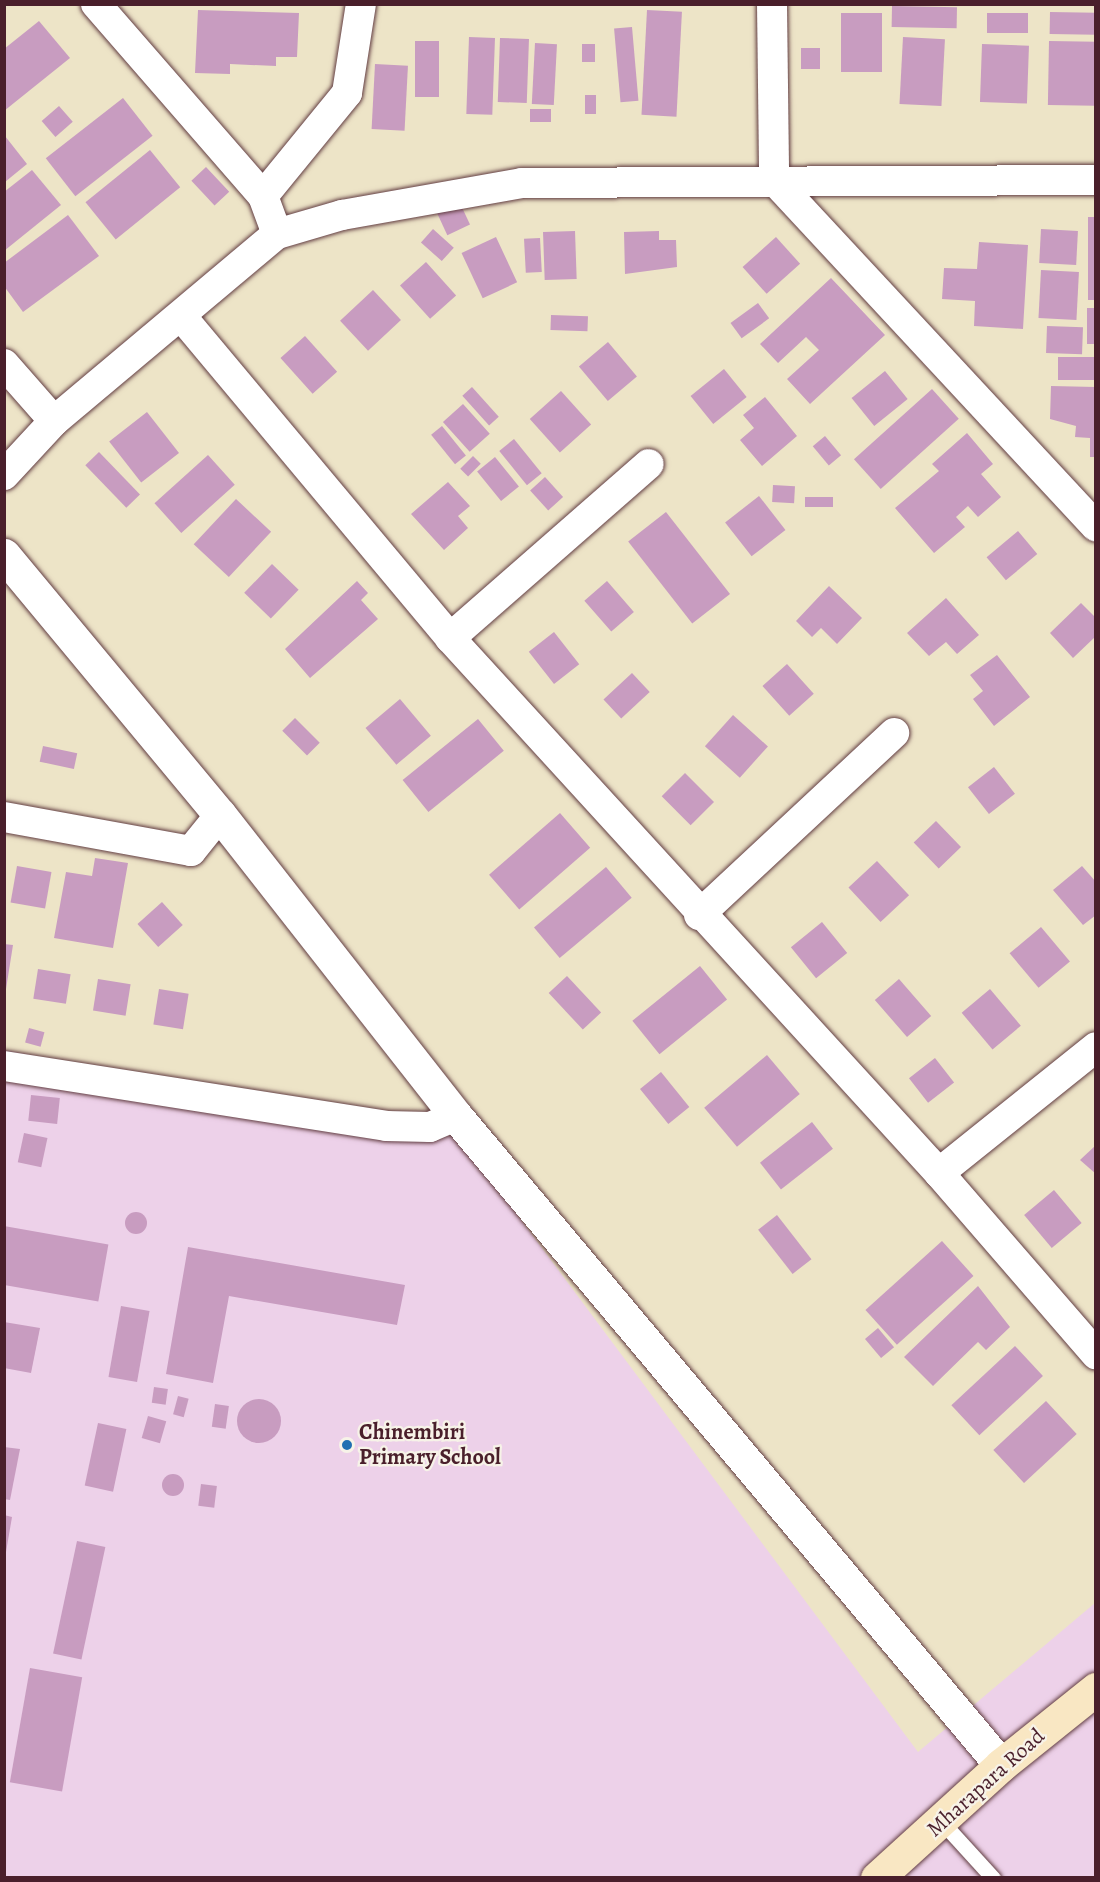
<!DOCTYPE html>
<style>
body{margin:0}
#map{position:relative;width:1100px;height:1882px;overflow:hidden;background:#ede4c7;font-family:Alegreya,serif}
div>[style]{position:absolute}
.built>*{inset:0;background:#edd1e9}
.building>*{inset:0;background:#c89cc0;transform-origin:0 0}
.round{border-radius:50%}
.roads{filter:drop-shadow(0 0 2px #623d42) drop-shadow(0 0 2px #623d42)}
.service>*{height:15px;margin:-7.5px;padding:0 7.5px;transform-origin:7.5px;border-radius:7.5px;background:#fff}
.minor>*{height:30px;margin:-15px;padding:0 15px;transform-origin:15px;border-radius:15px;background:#fff}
.tertiary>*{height:33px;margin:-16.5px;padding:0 16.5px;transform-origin:16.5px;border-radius:16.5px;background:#fff}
.secondary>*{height:33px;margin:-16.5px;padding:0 16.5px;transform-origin:16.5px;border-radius:16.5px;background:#f9e7c3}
.dots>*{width:16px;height:16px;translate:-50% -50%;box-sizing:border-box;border:3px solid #f7f3e8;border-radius:50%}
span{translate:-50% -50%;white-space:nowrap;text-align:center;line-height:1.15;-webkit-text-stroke:4.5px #f7f3e8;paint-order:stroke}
.poi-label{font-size:22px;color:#4a1f2b;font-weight:700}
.left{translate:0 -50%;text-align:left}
.street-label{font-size:22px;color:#4a1f2b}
.frame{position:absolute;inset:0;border:6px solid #4a1f2b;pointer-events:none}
</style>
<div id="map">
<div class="built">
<div style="clip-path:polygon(4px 1050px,459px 1137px,918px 1752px,1095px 1603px,1095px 1877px,5px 1877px)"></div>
</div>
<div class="building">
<div style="left:892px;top:6px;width:65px;height:21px;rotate:1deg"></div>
<div style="clip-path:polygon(198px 10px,299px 13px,297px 57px,276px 57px,276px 66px,230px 64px,230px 74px,195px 73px)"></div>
<div style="left:647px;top:10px;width:35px;height:105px;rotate:3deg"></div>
<div style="left:1050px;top:12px;width:46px;height:22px;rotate:1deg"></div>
<div style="left:841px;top:13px;width:41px;height:59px"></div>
<div style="left:987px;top:13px;width:41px;height:20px"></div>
<div style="clip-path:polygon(39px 21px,70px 58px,4px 111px,4px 49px)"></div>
<div style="left:632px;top:27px;width:74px;height:18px;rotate:85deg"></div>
<div style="left:469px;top:37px;width:26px;height:77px;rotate:2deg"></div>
<div style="left:903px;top:37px;width:42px;height:67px;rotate:3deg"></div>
<div style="left:500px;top:38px;width:29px;height:64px;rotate:2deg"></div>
<div style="left:415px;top:41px;width:24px;height:56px"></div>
<div style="left:1049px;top:41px;width:47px;height:64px;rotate:1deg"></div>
<div style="left:535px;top:43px;width:22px;height:61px;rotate:3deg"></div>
<div style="left:582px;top:44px;width:13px;height:18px"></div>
<div style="left:982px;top:44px;width:47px;height:58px;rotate:2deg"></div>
<div style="left:801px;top:48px;width:19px;height:21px"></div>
<div style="left:375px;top:64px;width:33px;height:65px;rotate:3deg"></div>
<div style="left:596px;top:95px;width:19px;height:11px;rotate:90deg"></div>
<div style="left:123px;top:98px;width:48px;height:98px;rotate:52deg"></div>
<div style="left:59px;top:106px;width:21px;height:23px;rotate:49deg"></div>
<div style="left:530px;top:109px;width:21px;height:13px"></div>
<div style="clip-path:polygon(5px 136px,27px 164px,5px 182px)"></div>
<div style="left:150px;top:150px;width:48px;height:83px;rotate:51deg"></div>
<div style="left:206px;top:167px;width:34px;height:20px;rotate:47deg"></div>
<div style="clip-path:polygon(32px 170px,61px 205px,4px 251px,4px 192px)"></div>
<div style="left:459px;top:201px;width:26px;height:25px;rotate:65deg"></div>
<div style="clip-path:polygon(68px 215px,99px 256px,23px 312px,4px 286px,4px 263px)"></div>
<div style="left:1088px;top:217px;width:8px;height:83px"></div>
<div style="left:433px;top:229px;width:28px;height:18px;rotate:42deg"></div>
<div style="left:1041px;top:229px;width:37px;height:34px;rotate:3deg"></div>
<div style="left:575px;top:231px;width:48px;height:32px;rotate:88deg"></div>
<div style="clip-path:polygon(659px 231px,659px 240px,676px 240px,677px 267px,625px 274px,624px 232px)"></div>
<div style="left:496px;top:237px;width:50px;height:38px;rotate:65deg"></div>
<div style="left:776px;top:237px;width:36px;height:45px;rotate:48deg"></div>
<div style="left:540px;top:238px;width:34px;height:16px;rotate:87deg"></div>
<div style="clip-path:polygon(979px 242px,1028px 245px,1023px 329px,974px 326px,975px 301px,942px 299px,944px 268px,977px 269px)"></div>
<div style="left:426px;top:262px;width:45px;height:35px;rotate:48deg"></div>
<div style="left:1041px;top:270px;width:38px;height:48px;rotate:3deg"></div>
<div style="clip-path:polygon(831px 278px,885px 335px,810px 404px,787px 379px,819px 350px,806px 337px,778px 363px,760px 344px)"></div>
<div style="left:373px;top:290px;width:41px;height:45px;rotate:47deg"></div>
<div style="left:758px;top:303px;width:19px;height:34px;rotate:54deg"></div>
<div style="left:1087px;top:308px;width:9px;height:36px"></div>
<div style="left:551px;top:315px;width:37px;height:15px;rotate:2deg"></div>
<div style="left:1047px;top:326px;width:36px;height:27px;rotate:2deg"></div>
<div style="left:305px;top:336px;width:48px;height:33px;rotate:48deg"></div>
<div style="left:608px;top:342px;width:45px;height:38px;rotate:50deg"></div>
<div style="left:1096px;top:357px;width:23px;height:38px;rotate:90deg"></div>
<div style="left:724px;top:369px;width:36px;height:43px;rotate:51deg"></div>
<div style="left:885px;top:371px;width:36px;height:43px;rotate:51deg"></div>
<div style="clip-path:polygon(1051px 386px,1096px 387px,1096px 457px,1090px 457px,1090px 438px,1075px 437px,1076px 426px,1050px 419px)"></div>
<div style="left:472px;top:387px;width:40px;height:13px;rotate:48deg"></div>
<div style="left:932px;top:389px;width:40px;height:105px;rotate:48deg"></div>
<div style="left:561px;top:391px;width:45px;height:42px;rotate:48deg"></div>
<div style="clip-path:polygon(765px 397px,797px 436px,762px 466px,740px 440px,754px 428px,743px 415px)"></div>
<div style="left:463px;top:404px;width:40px;height:27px;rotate:48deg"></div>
<div style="left:147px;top:412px;width:52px;height:48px;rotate:52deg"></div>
<div style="left:442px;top:426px;width:38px;height:14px;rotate:51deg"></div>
<div style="clip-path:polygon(967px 433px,993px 464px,981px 474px,1001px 497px,978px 517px,968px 506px,956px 517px,965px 527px,934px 553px,895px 508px,939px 471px,932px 464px)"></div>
<div style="left:825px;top:436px;width:25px;height:16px;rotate:50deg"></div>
<div style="left:514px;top:439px;width:44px;height:19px;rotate:51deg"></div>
<div style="left:99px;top:452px;width:59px;height:19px;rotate:46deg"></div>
<div style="left:208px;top:455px;width:40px;height:72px;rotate:48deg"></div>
<div style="left:473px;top:456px;width:11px;height:18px;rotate:45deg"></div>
<div style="left:495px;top:457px;width:38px;height:23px;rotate:51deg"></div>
<div style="left:545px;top:477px;width:27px;height:20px;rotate:48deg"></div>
<div style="clip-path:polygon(448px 482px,470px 506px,458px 516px,468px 528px,444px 550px,411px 514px)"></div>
<div style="left:773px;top:485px;width:22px;height:17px;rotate:3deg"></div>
<div style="left:759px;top:496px;width:43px;height:43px;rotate:52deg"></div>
<div style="left:805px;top:497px;width:28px;height:10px"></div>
<div style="left:236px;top:499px;width:48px;height:62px;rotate:43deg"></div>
<div style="left:666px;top:512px;width:104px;height:48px;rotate:52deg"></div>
<div style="left:1018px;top:531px;width:30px;height:41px;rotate:50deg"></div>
<div style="left:272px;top:564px;width:37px;height:40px;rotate:44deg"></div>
<div style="clip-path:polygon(357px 581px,368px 593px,361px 600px,378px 619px,310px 678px,285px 649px)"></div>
<div style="left:607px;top:581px;width:41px;height:30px;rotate:49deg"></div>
<div style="clip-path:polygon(829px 586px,862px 618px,837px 644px,821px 628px,812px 637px,796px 621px)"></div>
<div style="clip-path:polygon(946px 598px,979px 635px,957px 654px,946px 642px,929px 656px,907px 633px)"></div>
<div style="clip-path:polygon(1081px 603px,1096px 618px,1096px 636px,1073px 658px,1050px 633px)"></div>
<div style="left:554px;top:632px;width:41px;height:32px;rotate:52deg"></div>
<div style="clip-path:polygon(997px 655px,1030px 697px,994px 726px,973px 699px,983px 691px,970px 675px)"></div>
<div style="left:787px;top:664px;width:40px;height:33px;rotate:48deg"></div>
<div style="left:632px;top:673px;width:26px;height:39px;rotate:47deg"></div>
<div style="left:400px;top:699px;width:48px;height:45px;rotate:50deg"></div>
<div style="left:733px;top:715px;width:47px;height:42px;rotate:42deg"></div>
<div style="left:295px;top:718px;width:35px;height:18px;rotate:45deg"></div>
<div style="left:478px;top:719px;width:41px;height:97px;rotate:51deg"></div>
<div style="left:43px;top:746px;width:35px;height:16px;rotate:12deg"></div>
<div style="left:994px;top:767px;width:34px;height:33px;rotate:52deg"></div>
<div style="left:685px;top:773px;width:41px;height:33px;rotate:45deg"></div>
<div style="left:560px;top:813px;width:46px;height:94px;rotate:49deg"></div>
<div style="left:936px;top:821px;width:36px;height:31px;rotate:46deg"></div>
<div style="clip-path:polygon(95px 858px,128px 863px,113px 948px,54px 938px,66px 872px,92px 876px)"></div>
<div style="left:877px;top:861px;width:47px;height:39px;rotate:47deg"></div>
<div style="left:17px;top:866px;width:35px;height:37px;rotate:10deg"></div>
<div style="clip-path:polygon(1082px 866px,1096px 882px,1096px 915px,1083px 925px,1053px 890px)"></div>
<div style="left:606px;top:867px;width:40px;height:94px;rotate:50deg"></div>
<div style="left:162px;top:902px;width:31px;height:33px;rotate:48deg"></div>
<div style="left:822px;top:922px;width:40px;height:40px;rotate:51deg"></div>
<div style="left:1041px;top:927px;width:45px;height:41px;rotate:50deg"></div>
<div style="clip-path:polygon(4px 944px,13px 945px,6px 989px,4px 989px)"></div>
<div style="left:700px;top:966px;width:43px;height:87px;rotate:51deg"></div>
<div style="left:38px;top:969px;width:33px;height:30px;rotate:9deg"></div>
<div style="left:567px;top:976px;width:50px;height:25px;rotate:47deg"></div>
<div style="left:98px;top:979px;width:33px;height:32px;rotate:9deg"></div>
<div style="left:899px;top:979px;width:49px;height:32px;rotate:49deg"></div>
<div style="left:159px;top:989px;width:30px;height:36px;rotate:9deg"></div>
<div style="left:990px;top:989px;width:48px;height:37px;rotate:50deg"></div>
<div style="left:29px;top:1028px;width:16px;height:15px;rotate:15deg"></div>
<div style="left:767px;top:1055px;width:51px;height:82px;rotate:50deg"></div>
<div style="left:935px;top:1058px;width:31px;height:33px;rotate:52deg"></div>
<div style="left:661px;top:1072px;width:45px;height:27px;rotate:51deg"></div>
<div style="left:31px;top:1095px;width:29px;height:26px;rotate:6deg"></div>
<div style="left:812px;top:1122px;width:34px;height:66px;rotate:52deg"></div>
<div style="left:24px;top:1133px;width:24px;height:30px;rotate:12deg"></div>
<div style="clip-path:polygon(1096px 1145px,1096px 1174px,1080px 1160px)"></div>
<div style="left:1054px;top:1190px;width:43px;height:39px;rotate:50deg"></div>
<div class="round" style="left:125px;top:1212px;width:22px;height:22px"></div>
<div style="left:777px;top:1215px;width:56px;height:24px;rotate:52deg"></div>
<div style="left:4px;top:1226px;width:106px;height:58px;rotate:10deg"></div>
<div style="left:942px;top:1241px;width:47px;height:103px;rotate:48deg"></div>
<div style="clip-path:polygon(188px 1247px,405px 1285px,397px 1325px,229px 1296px,213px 1383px,166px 1374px)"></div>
<div style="clip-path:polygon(978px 1286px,1010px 1327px,986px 1350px,978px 1342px,933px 1386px,904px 1357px)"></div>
<div style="left:121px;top:1306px;width:29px;height:72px;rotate:10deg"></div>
<div style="clip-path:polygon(4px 1322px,40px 1328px,31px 1373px,4px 1368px)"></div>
<div style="left:878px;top:1328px;width:25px;height:17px;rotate:50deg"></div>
<div style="left:1015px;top:1346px;width:41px;height:87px;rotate:47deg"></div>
<div style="left:154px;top:1387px;width:14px;height:16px;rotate:8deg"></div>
<div style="left:178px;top:1396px;width:11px;height:19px;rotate:15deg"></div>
<div class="round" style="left:237px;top:1399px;width:44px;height:44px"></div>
<div style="left:1046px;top:1401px;width:45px;height:72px;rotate:47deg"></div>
<div style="left:215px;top:1404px;width:14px;height:23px;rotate:8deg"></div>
<div style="left:148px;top:1416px;width:19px;height:23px;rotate:16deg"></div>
<div style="left:98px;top:1423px;width:29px;height:64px;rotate:12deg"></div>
<div style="clip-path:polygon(4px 1447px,20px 1449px,10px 1500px,4px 1499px)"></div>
<div class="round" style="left:162px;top:1474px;width:22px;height:22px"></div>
<div style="left:201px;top:1484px;width:16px;height:22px;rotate:7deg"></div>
<div style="clip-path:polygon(4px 1515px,12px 1517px,6px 1552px,4px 1552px)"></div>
<div style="left:77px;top:1541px;width:29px;height:115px;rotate:12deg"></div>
<div style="left:30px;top:1668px;width:53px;height:116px;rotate:10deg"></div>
</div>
<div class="roads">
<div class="service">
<div style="left:942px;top:1822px;width:76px;rotate:47.7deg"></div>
</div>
<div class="minor">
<div style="left:96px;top:4px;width:254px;rotate:49deg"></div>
<div style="left:263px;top:196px;width:40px;rotate:69.8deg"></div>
<div style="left:772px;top:4px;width:176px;rotate:89.3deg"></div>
<div style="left:774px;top:180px;width:473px;rotate:47.1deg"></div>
<div style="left:263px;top:196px;width:133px;rotate:-50.8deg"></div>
<div style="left:347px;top:93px;width:90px;rotate:-81.1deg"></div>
<div style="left:181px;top:316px;width:420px;rotate:50.1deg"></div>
<div style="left:450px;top:638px;width:725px;rotate:47.57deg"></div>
<div style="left:939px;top:1173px;width:240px;rotate:49.1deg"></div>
<div style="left:4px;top:364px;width:76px;rotate:48.7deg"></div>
<div style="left:4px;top:475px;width:74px;rotate:-47.2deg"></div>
<div style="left:54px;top:421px;width:291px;rotate:-40deg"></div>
<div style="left:277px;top:234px;width:68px;rotate:-16.3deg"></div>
<div style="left:342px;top:215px;width:183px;rotate:-10.1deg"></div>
<div style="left:522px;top:183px;width:574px;rotate:-0.3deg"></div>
<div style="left:450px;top:638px;width:264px;rotate:-41.2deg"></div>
<div style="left:4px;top:817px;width:190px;rotate:10.3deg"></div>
<div style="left:191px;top:851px;width:46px;rotate:-51.1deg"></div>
<div style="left:699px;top:915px;width:267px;rotate:-43deg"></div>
<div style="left:4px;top:1066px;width:387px;rotate:8.9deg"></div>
<div style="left:386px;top:1126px;width:44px;rotate:1.3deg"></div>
<div style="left:430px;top:1127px;width:28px;rotate:-23deg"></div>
<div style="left:939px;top:1173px;width:201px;rotate:-38.7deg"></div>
</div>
<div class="tertiary">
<div style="left:4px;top:555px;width:338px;rotate:50.3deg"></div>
<div style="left:220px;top:815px;width:382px;rotate:51.9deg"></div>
<div style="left:456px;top:1116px;width:847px;rotate:49.98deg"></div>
</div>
<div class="secondary">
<div style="left:877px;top:1878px;width:168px;rotate:-42.3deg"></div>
<div style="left:1001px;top:1765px;width:122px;rotate:-38.7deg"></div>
</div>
</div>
<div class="dots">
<div style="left:347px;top:1445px;background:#1f6fb2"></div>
</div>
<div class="poi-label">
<span class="left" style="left:359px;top:1445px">Chinembiri<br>Primary School</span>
</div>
<div class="street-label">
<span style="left:986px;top:1783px;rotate:-42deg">Mharapara Road</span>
</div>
<div class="frame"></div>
</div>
